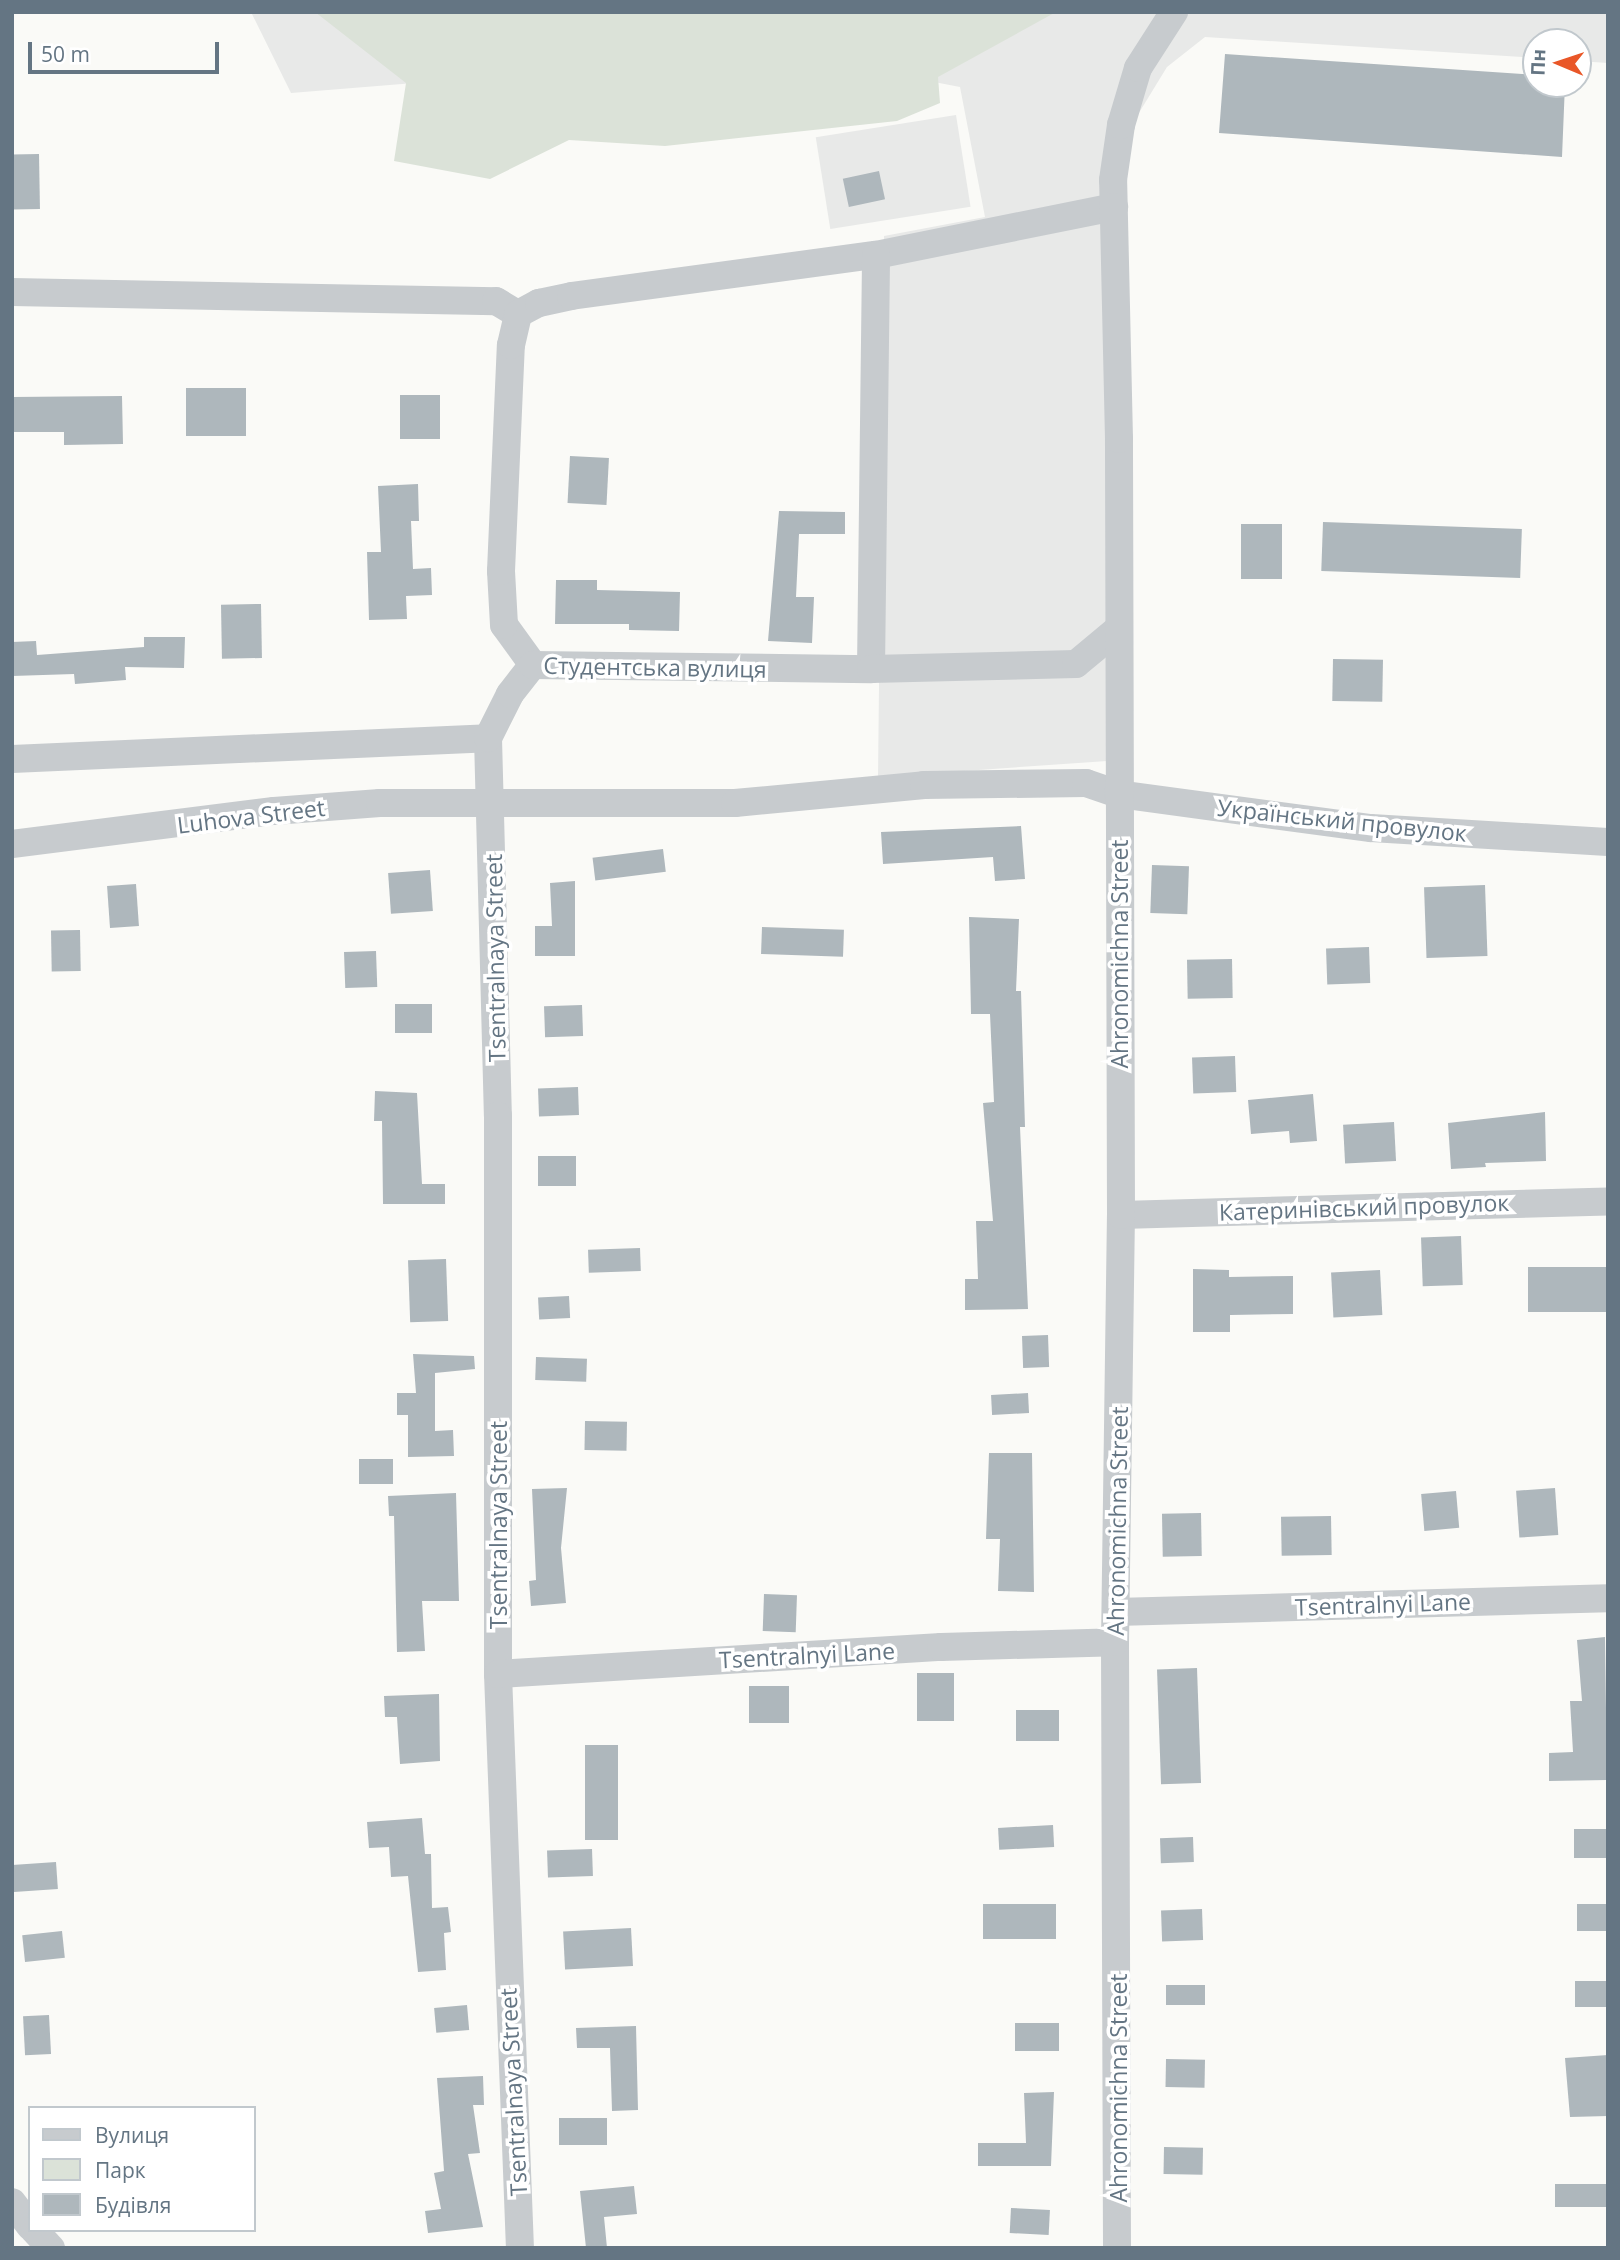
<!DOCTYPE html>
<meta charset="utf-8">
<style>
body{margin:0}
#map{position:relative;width:1620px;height:2260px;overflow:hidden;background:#fafaf7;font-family:"Open Sans",sans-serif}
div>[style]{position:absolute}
.built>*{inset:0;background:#e8e9e8;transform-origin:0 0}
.green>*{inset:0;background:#dbe2d8}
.building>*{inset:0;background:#aeb7bc;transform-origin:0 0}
.minor>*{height:28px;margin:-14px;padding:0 14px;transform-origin:14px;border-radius:14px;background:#c7cbce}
span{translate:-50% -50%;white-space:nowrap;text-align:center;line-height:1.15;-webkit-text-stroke:7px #fff;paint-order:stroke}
.street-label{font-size:23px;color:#647583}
.frame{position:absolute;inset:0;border:14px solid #647583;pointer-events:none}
.legend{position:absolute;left:28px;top:2106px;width:228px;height:126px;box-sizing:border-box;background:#fff;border:2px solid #c1c8cd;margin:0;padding:9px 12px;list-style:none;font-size:21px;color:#647583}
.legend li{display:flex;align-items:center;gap:14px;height:35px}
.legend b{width:35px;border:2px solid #c1c8cd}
.north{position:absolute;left:1522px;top:28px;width:70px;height:70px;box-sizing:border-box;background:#fff;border:2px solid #c1c8cd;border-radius:50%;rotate:272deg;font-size:19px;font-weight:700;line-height:28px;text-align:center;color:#647583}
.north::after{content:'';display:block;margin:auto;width:24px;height:32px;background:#e95728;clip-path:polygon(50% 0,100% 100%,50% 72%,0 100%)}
.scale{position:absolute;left:28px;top:42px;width:191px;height:32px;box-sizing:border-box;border:4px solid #647583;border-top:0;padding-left:9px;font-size:21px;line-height:24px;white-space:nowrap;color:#647583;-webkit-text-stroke:5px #fff;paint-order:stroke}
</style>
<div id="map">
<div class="built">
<div style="clip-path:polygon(251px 12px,1608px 12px,1608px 63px,1578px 61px,1578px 42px,1536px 42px,1536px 58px,1205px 37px,1167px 67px,1107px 165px,1107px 761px,878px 777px,884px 236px,985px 217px,960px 87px,784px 53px,291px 93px)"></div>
<div style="left:956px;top:115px;width:93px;height:142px;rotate:81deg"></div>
</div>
<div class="green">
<div style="clip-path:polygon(315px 12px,1056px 12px,938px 77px,940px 103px,897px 121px,665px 146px,569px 140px,490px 179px,394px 161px,406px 83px)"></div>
</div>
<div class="building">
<div style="clip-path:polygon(1225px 54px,1536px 75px,1536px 84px,1565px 84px,1562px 157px,1219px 133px)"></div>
<div style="left:39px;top:154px;width:55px;height:27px;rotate:89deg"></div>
<div style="left:879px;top:171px;width:29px;height:37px;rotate:78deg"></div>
<div style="left:186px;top:388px;width:60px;height:48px"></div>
<div style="left:400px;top:395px;width:40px;height:44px"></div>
<div style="clip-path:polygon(122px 396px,123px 444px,64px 445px,64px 432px,12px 432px,12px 397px)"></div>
<div style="left:570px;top:456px;width:39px;height:47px;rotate:3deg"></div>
<div style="clip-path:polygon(418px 484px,419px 521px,411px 521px,413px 569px,431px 568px,432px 595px,406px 596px,407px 619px,369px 620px,367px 552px,381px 552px,378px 486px)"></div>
<div style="clip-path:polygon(779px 511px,845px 512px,845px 534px,799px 534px,796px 597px,814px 597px,812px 643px,768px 641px)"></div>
<div style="left:1323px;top:522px;width:199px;height:49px;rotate:2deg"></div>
<div style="left:1241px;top:524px;width:41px;height:55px"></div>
<div style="clip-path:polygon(556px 580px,597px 580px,597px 590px,680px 592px,679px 631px,629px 630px,629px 624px,555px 624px)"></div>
<div style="left:261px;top:604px;width:54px;height:40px;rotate:89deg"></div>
<div style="clip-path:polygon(144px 637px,185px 637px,184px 668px,125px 667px,126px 680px,75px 684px,74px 674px,12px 676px,12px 642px,36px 641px,37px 655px,144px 647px)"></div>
<div style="left:1333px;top:659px;width:50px;height:42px;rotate:1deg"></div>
<div style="clip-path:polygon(1021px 826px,1025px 879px,995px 881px,993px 857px,883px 864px,881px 832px)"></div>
<div style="left:663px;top:849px;width:23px;height:71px;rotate:83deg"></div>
<div style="left:1152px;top:865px;width:37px;height:48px;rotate:2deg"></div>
<div style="left:430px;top:870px;width:41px;height:42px;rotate:86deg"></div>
<div style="clip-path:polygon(575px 881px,575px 956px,535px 956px,535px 926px,552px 926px,550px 883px)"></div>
<div style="left:136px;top:884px;width:42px;height:29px;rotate:86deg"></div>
<div style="left:1485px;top:885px;width:71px;height:61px;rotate:88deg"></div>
<div style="clip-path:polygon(969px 917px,1019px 919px,1016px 991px,1021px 991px,1025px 1127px,1020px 1127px,1028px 1309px,965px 1310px,965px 1279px,978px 1279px,976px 1221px,993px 1221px,983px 1103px,994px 1102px,990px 1014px,971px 1014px)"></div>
<div style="left:762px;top:927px;width:82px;height:27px;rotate:2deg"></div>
<div style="left:80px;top:930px;width:41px;height:29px;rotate:89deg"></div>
<div style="left:1369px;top:947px;width:36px;height:43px;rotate:88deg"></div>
<div style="left:376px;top:951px;width:36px;height:32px;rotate:88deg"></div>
<div style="left:1232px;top:959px;width:39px;height:45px;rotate:89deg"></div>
<div style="left:395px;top:1004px;width:37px;height:29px"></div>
<div style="left:582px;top:1005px;width:31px;height:38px;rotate:88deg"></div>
<div style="left:1235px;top:1056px;width:36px;height:43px;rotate:88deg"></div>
<div style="left:578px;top:1087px;width:28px;height:40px;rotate:88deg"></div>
<div style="clip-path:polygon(375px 1091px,417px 1093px,422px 1184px,445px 1184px,445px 1204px,383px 1204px,382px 1121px,374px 1121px)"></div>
<div style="clip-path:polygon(1313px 1094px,1317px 1141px,1290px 1143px,1289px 1131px,1251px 1134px,1248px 1100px)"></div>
<div style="clip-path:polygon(1545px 1112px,1546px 1161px,1485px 1163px,1486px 1167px,1451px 1169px,1448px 1123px)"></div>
<div style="left:1394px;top:1122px;width:39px;height:51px;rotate:87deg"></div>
<div style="left:538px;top:1156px;width:38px;height:30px"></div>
<div style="left:1461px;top:1236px;width:49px;height:40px;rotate:88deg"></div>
<div style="left:640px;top:1248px;width:23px;height:52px;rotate:88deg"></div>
<div style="left:446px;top:1259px;width:62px;height:38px;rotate:88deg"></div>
<div style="left:1528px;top:1267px;width:80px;height:45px"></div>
<div style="clip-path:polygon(1193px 1269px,1229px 1270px,1229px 1277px,1293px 1276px,1293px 1314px,1230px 1315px,1230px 1332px,1193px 1332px)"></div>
<div style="left:1380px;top:1270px;width:45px;height:49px;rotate:87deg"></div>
<div style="left:569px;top:1296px;width:22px;height:31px;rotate:87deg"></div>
<div style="left:1048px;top:1335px;width:32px;height:26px;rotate:88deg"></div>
<div style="clip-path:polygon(413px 1354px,474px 1356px,475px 1369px,435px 1373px,435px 1431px,453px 1430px,454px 1456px,408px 1457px,408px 1415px,397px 1415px,397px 1393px,416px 1393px)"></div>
<div style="left:536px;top:1357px;width:51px;height:23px;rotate:2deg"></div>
<div style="left:1028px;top:1393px;width:20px;height:37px;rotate:87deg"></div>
<div style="left:585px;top:1421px;width:42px;height:29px;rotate:1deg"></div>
<div style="clip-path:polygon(989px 1453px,1032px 1453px,1034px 1592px,998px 1591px,1000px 1539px,986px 1539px)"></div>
<div style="left:359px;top:1459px;width:34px;height:25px"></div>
<div style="clip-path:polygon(567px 1488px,561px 1548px,566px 1603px,531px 1606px,529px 1581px,536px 1580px,532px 1489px)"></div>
<div style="left:1555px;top:1488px;width:47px;height:39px;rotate:86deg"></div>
<div style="left:1456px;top:1491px;width:37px;height:35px;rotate:85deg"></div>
<div style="clip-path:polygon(456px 1493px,459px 1601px,422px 1601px,425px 1651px,397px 1652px,394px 1516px,389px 1516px,388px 1496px)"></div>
<div style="left:1201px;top:1513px;width:43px;height:39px;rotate:89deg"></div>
<div style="left:1331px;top:1516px;width:39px;height:50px;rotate:89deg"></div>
<div style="left:764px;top:1594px;width:33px;height:37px;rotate:2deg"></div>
<div style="clip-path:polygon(1605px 1637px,1607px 1780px,1549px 1781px,1549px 1753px,1573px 1752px,1570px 1701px,1582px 1701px,1577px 1640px)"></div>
<div style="left:1197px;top:1668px;width:115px;height:40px;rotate:88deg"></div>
<div style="left:917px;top:1673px;width:37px;height:48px"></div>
<div style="left:749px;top:1686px;width:40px;height:37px"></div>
<div style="clip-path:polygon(439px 1694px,440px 1761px,400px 1764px,397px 1717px,385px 1717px,384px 1696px)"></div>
<div style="left:1059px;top:1710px;width:31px;height:43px;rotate:90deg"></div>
<div style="left:585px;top:1745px;width:33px;height:95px"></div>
<div style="clip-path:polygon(422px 1818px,425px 1854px,431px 1854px,432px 1908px,448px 1907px,451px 1932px,444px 1933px,446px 1970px,418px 1972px,408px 1876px,391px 1877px,389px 1847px,369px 1848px,367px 1822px)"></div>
<div style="left:1053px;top:1825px;width:22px;height:55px;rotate:87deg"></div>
<div style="left:1608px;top:1829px;width:29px;height:34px;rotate:90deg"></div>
<div style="left:1193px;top:1837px;width:25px;height:33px;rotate:88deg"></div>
<div style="left:592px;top:1849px;width:27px;height:45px;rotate:88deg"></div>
<div style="left:56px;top:1862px;width:27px;height:44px;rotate:86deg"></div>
<div style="left:1056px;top:1904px;width:35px;height:73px;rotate:90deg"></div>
<div style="left:1608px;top:1904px;width:27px;height:31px;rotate:90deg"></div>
<div style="left:1202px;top:1909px;width:31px;height:41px;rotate:88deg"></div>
<div style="left:631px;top:1928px;width:38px;height:68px;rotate:87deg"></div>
<div style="left:62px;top:1931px;width:27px;height:40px;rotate:84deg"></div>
<div style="left:1608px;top:1981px;width:26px;height:33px;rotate:90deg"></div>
<div style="left:1166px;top:1985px;width:39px;height:20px"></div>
<div style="left:467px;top:2005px;width:25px;height:33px;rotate:85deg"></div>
<div style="left:49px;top:2015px;width:39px;height:26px;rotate:87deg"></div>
<div style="left:1015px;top:2023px;width:44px;height:28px"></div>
<div style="clip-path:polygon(636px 2026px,638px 2110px,612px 2111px,610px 2048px,577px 2048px,576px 2028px)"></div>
<div style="clip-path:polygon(1608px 2055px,1608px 2116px,1570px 2117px,1565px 2058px)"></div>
<div style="left:1166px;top:2059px;width:39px;height:28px;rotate:1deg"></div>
<div style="clip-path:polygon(483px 2076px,484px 2105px,473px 2105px,480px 2153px,468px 2154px,483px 2227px,428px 2233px,425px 2211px,441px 2209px,434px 2173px,444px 2171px,437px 2078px)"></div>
<div style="clip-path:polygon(1054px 2092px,1051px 2166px,978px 2166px,978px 2143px,1026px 2143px,1024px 2093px)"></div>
<div style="left:559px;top:2118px;width:48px;height:27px"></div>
<div style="left:1164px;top:2147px;width:39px;height:27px;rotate:1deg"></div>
<div style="left:1608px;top:2184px;width:23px;height:53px;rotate:90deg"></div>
<div style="clip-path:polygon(634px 2186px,637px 2214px,604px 2217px,607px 2248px,586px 2248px,580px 2191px)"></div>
<div style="left:1011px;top:2208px;width:39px;height:25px;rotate:3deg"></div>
</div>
<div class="minor">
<div style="left:12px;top:292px;width:484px;rotate:1.1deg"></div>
<div style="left:496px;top:301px;width:26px;rotate:31deg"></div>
<div style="left:533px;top:665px;width:49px;rotate:-125.9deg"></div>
<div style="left:504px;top:625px;width:54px;rotate:-93.2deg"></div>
<div style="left:501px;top:571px;width:226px;rotate:-87.5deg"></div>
<div style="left:511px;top:345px;width:32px;rotate:-77deg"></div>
<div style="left:518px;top:314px;width:24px;rotate:-28deg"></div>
<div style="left:539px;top:303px;width:33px;rotate:-12deg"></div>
<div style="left:571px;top:296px;width:308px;rotate:-7.7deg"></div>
<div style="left:876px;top:255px;width:243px;rotate:-11.4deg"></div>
<div style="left:871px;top:669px;width:414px;rotate:-89.3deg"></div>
<div style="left:488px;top:738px;width:378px;rotate:88.5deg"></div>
<div style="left:498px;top:1116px;width:558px;rotate:90deg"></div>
<div style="left:498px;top:1674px;width:574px;rotate:87.81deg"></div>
<div style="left:12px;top:759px;width:476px;rotate:-2.5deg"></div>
<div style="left:488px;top:738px;width:49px;rotate:-63.4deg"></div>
<div style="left:510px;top:694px;width:37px;rotate:-52deg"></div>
<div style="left:533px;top:665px;width:338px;rotate:0.7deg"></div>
<div style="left:871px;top:669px;width:205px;rotate:-1.4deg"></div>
<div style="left:1076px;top:664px;width:53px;rotate:-39.7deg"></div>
<div style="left:12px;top:844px;width:264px;rotate:-7.2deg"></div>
<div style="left:274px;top:811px;width:106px;rotate:-4.3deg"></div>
<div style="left:380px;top:803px;width:355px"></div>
<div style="left:735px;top:803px;width:190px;rotate:-5.4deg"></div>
<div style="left:924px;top:785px;width:162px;rotate:-0.7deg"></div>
<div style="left:1086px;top:783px;width:34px;rotate:19deg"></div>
<div style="left:1118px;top:794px;width:255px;rotate:7.7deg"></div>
<div style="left:1371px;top:828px;width:237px;rotate:3.4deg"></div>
<div style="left:1121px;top:1215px;width:487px;rotate:-1.6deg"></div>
<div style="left:1116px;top:1612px;width:492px;rotate:-1.6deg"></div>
<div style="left:498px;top:1674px;width:444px;rotate:-3.5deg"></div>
<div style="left:941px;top:1647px;width:174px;rotate:-1.6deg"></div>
<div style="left:12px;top:2202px;width:30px;rotate:53deg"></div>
<div style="left:34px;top:2230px;width:25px;rotate:47deg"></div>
<div style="left:1117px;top:2248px;width:606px;rotate:-90.19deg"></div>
<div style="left:1115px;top:1642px;width:427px;rotate:-89.2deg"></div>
<div style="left:1121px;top:1215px;width:776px;rotate:-90.15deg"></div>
<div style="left:1119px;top:439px;width:259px;rotate:-91.3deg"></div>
<div style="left:1113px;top:180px;width:56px;rotate:-81.7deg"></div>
<div style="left:1121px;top:125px;width:59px;rotate:-73.4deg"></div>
<div style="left:1138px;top:68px;width:67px;rotate:-57.3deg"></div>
</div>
<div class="street-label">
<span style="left:655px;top:667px;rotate:1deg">Студентська вулиця</span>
<span style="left:251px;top:816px;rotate:-7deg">Luhova Street</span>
<span style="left:1342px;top:820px;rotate:6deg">Український провулок</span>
<span style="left:1119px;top:954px;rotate:-90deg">Ahronomichna Street</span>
<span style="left:495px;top:958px;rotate:-91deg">Tsentralnaya Street</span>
<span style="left:1364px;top:1207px;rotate:-2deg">Катеринівський провулок</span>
<span style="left:1117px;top:1521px;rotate:-89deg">Ahronomichna Street</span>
<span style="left:498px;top:1525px;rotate:-90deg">Tsentralnaya Street</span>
<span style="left:1383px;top:1604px;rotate:-2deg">Tsentralnyi Lane</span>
<span style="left:807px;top:1655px;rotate:-3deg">Tsentralnyi Lane</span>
<span style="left:1118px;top:2088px;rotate:-90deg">Ahronomichna Street</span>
<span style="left:513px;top:2092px;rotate:-93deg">Tsentralnaya Street</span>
</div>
<div class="frame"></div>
<ul class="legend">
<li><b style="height:9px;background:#c7cbce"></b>Вулиця</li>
<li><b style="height:19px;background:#dbe2d8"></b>Парк</li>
<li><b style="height:19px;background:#aeb7bc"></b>Будівля</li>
</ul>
<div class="north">Пн</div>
<div class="scale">50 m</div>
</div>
